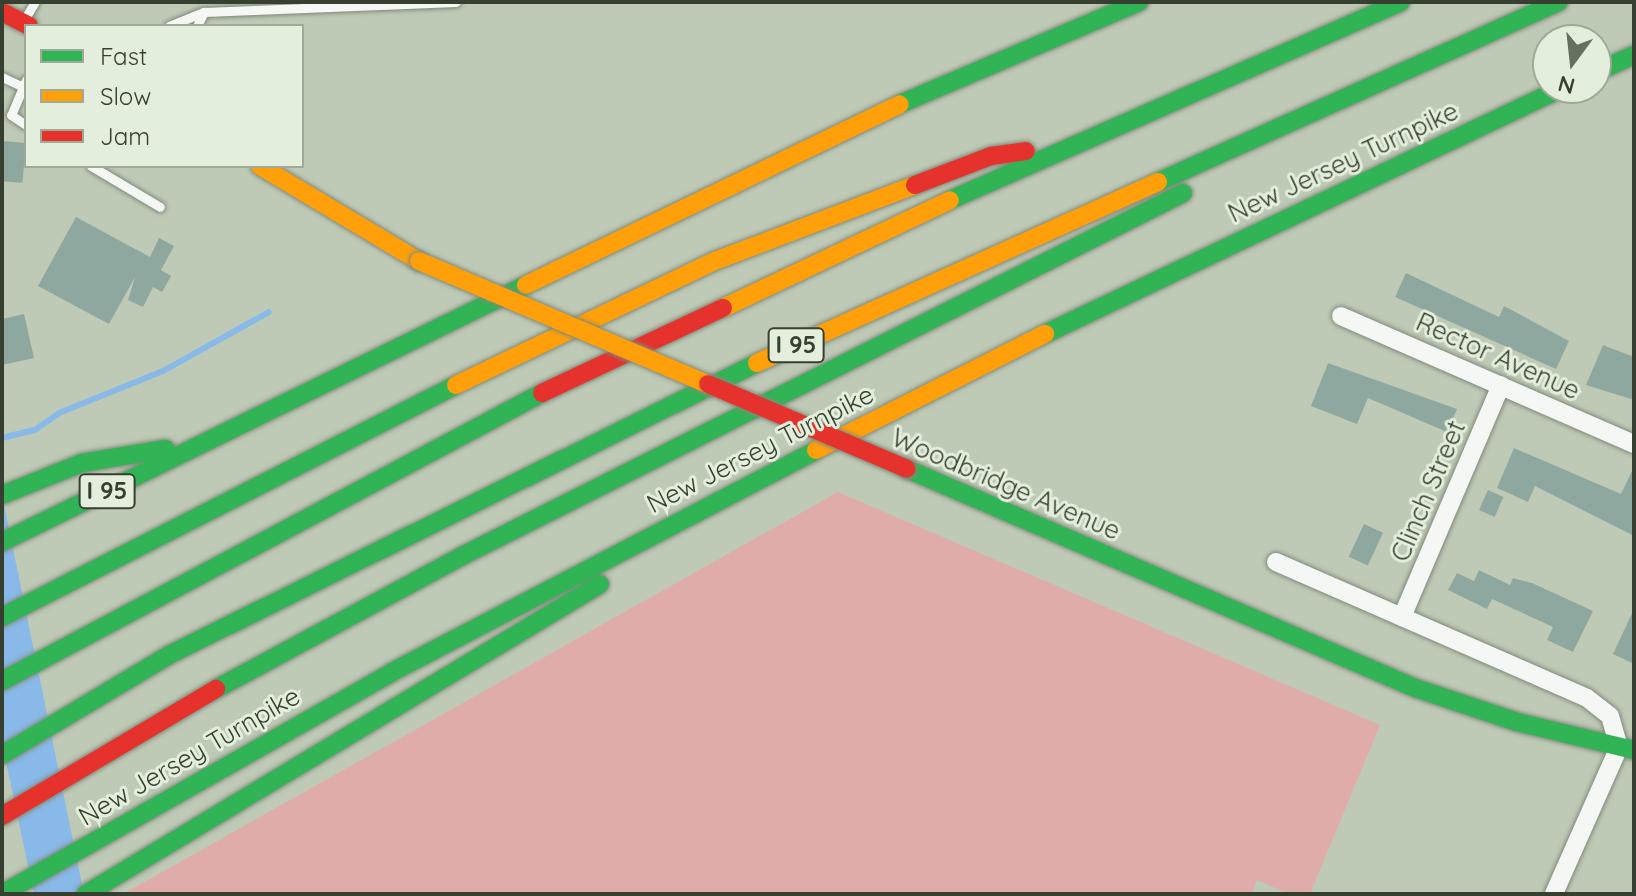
<!DOCTYPE html>
<style>
body{margin:0}
#map{position:relative;width:1636px;height:896px;overflow:hidden;background:#becab6;font-family:Quicksand,sans-serif}
div>[style]{position:absolute}
.green>*{inset:0;background:#e0acaa}
.water>*{inset:0;background:#88b9e8}
.stream>*{height:6px;margin:-3px;padding:0 3px;transform-origin:3px;border-radius:3px;background:#88b9e8}
.building>*{inset:0;background:#8fa89f;transform-origin:0 0}
.roads{filter:drop-shadow(0 0 2px #818a7b) drop-shadow(0 0 2px #818a7b)}
.lane>*{height:9px;margin:-4.5px;padding:0 4.5px;transform-origin:4.5px;border-radius:4.5px;background:#f5f7f4}
.street>*{height:18px;margin:-9px;padding:0 9px;transform-origin:9px;border-radius:9px;background:#f5f7f4}
.fast>*{height:18px;margin:-9px;padding:0 9px;transform-origin:9px;border-radius:9px;background:#30b455}
.slow>*{height:18px;margin:-9px;padding:0 9px;transform-origin:9px;border-radius:9px;background:#ff9f0a}
.jam>*{height:18px;margin:-9px;padding:0 9px;transform-origin:9px;border-radius:9px;background:#e5322d}
.bridges{filter:drop-shadow(0 0 2px #818a7b) drop-shadow(0 0 2px #818a7b)}
.slow-bridge>*{height:18px;margin:-9px;padding:0 9px;transform-origin:9px;border-radius:9px;background:#ff9f0a}
.jam-bridge>*{height:18px;margin:-9px;padding:0 9px;transform-origin:9px;border-radius:9px;background:#e5322d}
span{translate:-50% -50%;white-space:nowrap;text-align:center;line-height:1.15;-webkit-text-stroke:6px #e3efdc;paint-order:stroke}
.shield-label span{padding:2px 6px;background:#e3efdc;border:2px solid;border-radius:6px;-webkit-text-stroke-width:0}
.shield-label{font-size:24px;color:#373f31;font-weight:700}
.street-label{font-size:26px;color:#373f31}
.frame{position:absolute;inset:0;border:4px solid #373f31;pointer-events:none}
.legend{position:absolute;left:24px;top:24px;width:280px;height:144px;box-sizing:border-box;background:#e3efdc;border:2px solid #9ea998;margin:0;padding:10px 14px;list-style:none;font-size:24px;color:#373f31}
.legend li{display:flex;align-items:center;gap:16px;height:40px}
.legend b{width:40px;border:2px solid #9ea998}
.north{position:absolute;left:1532px;top:24px;width:80px;height:80px;box-sizing:border-box;background:#e3efdc;border:2px solid #9ea998;border-radius:50%;rotate:195deg;font-size:22px;font-weight:700;line-height:32px;text-align:center;color:#373f31}
.north::after{content:'';display:block;margin:auto;width:28px;height:36px;background:#667060;clip-path:polygon(50% 0,100% 100%,50% 72%,0 100%)}
</style>
<div id="map">
<div class="green">
<div style="clip-path:polygon(838px 492px,1380px 725px,1310px 894px,1288px 894px,1257px 880px,1252px 894px,123px 894px)"></div>
</div>
<div class="water">
<div style="clip-path:polygon(2px 495px,84px 894px,34px 894px,2px 743px)"></div>
</div>
<div class="stream">
<div style="left:2px;top:438px;width:34px;rotate:-14deg"></div>
<div style="left:35px;top:430px;width:29px;rotate:-35deg"></div>
<div style="left:59px;top:413px;width:112px;rotate:-22deg"></div>
<div style="left:163px;top:371px;width:121px;rotate:-29.1deg"></div>
</div>
<div class="building">
<div style="left:2px;top:141px;width:24px;height:40px;rotate:5deg"></div>
<div style="clip-path:polygon(76px 217px,150px 257px,159px 238px,174px 246px,161px 270px,171px 276px,162px 292px,153px 287px,143px 307px,128px 300px,135px 277px,109px 324px,38px 286px)"></div>
<div style="clip-path:polygon(1406px 273px,1499px 317px,1504px 306px,1569px 341px,1556px 369px,1395px 297px)"></div>
<div style="clip-path:polygon(24px 314px,34px 358px,2px 365px,2px 319px)"></div>
<div style="clip-path:polygon(1603px 345px,1634px 357px,1634px 400px,1586px 385px)"></div>
<div style="clip-path:polygon(1328px 363px,1457px 409px,1447px 432px,1368px 398px,1357px 424px,1311px 406px)"></div>
<div style="clip-path:polygon(1514px 448px,1621px 494px,1634px 467px,1634px 536px,1535px 486px,1528px 502px,1497px 488px)"></div>
<div style="left:1488px;top:490px;width:17px;height:22px;rotate:24deg"></div>
<div style="left:1364px;top:524px;width:21px;height:36px;rotate:25deg"></div>
<div style="clip-path:polygon(1479px 570px,1510px 585px,1513px 578px,1532px 583px,1593px 611px,1573px 652px,1547px 640px,1553px 627px,1492px 599px,1487px 609px,1448px 590px,1457px 573px,1474px 581px)"></div>
<div style="clip-path:polygon(1634px 609px,1634px 664px,1613px 654px)"></div>
</div>
<div class="roads">
<div class="lane">
<div style="left:204px;top:12px;width:252px;rotate:-2.3deg"></div>
<div style="left:24px;top:20px;width:21px;rotate:-59deg"></div>
<div style="left:169px;top:26px;width:38px;rotate:-22deg"></div>
<div style="left:204px;top:12px;width:16px;rotate:117deg"></div>
<div style="left:2px;top:77px;width:23px;rotate:25deg"></div>
<div style="left:26px;top:80px;width:38px;rotate:113deg"></div>
<div style="left:11px;top:115px;width:18px;rotate:34deg"></div>
<div style="left:91px;top:166px;width:80px;rotate:30.7deg"></div>
</div>
<div class="street">
<div style="left:1341px;top:316px;width:320px;rotate:23.6deg"></div>
<div style="left:1276px;top:562px;width:339px;rotate:23.6deg"></div>
<div style="left:1587px;top:698px;width:29px;rotate:38deg"></div>
<div style="left:1610px;top:716px;width:32px;rotate:74deg"></div>
<div style="left:1619px;top:747px;width:161px;rotate:113.9deg"></div>
<div style="left:1402px;top:617px;width:252px;rotate:-66.9deg"></div>
</div>
<div class="fast">
<div style="left:1596px;top:72px;width:42px;rotate:-24.1deg"></div>
<div style="left:900px;top:104px;width:260px;rotate:-23.1deg"></div>
<div style="left:1158px;top:182px;width:439px;rotate:-24.2deg"></div>
<div style="left:950px;top:200px;width:492px;rotate:-23.7deg"></div>
<div style="left:1045px;top:334px;width:573px;rotate:-25.45deg"></div>
<div style="left:907px;top:469px;width:553px;rotate:23.32deg"></div>
<div style="left:1415px;top:688px;width:108px;rotate:18.4deg"></div>
<div style="left:1517px;top:722px;width:120px;rotate:13.5deg"></div>
<div style="left:2px;top:495px;width:86px;rotate:-21.8deg"></div>
<div style="left:82px;top:463px;width:85px;rotate:-9.5deg"></div>
<div style="left:2px;top:542px;width:584px;rotate:-26.13deg"></div>
<div style="left:2px;top:617px;width:510px;rotate:-27.07deg"></div>
<div style="left:2px;top:681px;width:612px;rotate:-28.07deg"></div>
<div style="left:216px;top:689px;width:280px;rotate:-28.4deg"></div>
<div style="left:462px;top:556px;width:807px;rotate:-26.72deg"></div>
<div style="left:2px;top:755px;width:195px;rotate:-30.9deg"></div>
<div style="left:169px;top:655px;width:657px;rotate:-26.41deg"></div>
<div style="left:2px;top:894px;width:449px;rotate:-29.6deg"></div>
<div style="left:392px;top:672px;width:479px;rotate:-27.6deg"></div>
<div style="left:86px;top:894px;width:600px;rotate:-31.09deg"></div>
</div>
<div class="slow">
<div style="left:260px;top:166px;width:185px;rotate:30.9deg"></div>
<div style="left:526px;top:285px;width:415px;rotate:-25.8deg"></div>
<div style="left:723px;top:308px;width:251px;rotate:-25.4deg"></div>
<div style="left:757px;top:363px;width:440px;rotate:-24.3deg"></div>
<div style="left:456px;top:385px;width:287px;rotate:-25.6deg"></div>
<div style="left:715px;top:261px;width:214px;rotate:-20.8deg"></div>
<div style="left:816px;top:450px;width:257px;rotate:-26.9deg"></div>
</div>
<div class="jam">
<div style="left:2px;top:12px;width:30px;rotate:27deg"></div>
<div style="left:915px;top:185px;width:81px;rotate:-20.9deg"></div>
<div style="left:991px;top:156px;width:35px;rotate:-8deg"></div>
<div style="left:542px;top:393px;width:200px;rotate:-25.2deg"></div>
<div style="left:2px;top:816px;width:249px;rotate:-30.7deg"></div>
</div>
</div>
<div class="bridges">
<div class="slow-bridge">
<div style="left:419px;top:261px;width:314px;rotate:23.1deg"></div>
</div>
<div class="jam-bridge">
<div style="left:708px;top:384px;width:216px;rotate:23.1deg"></div>
</div>
</div>
<div class="shield-label">
<span style="left:796px;top:345px">I 95</span>
<span style="left:107px;top:491px">I 95</span>
</div>
<div class="street-label">
<span style="left:1343px;top:162px;rotate:-25deg">New Jersey Turnpike</span>
<span style="left:1498px;top:356px;rotate:24deg">Rector Avenue</span>
<span style="left:760px;top:449px;rotate:-27deg">New Jersey Turnpike</span>
<span style="left:1006px;top:484px;rotate:23deg">Woodbridge Avenue</span>
<span style="left:1428px;top:491px;rotate:-67deg">Clinch Street</span>
<span style="left:189px;top:756px;rotate:-30deg">New Jersey Turnpike</span>
</div>
<div class="frame"></div>
<ul class="legend">
<li><b style="height:10px;background:#30b455"></b>Fast</li>
<li><b style="height:10px;background:#ff9f0a"></b>Slow</li>
<li><b style="height:10px;background:#e5322d"></b>Jam</li>
</ul>
<div class="north">N</div>
</div>
